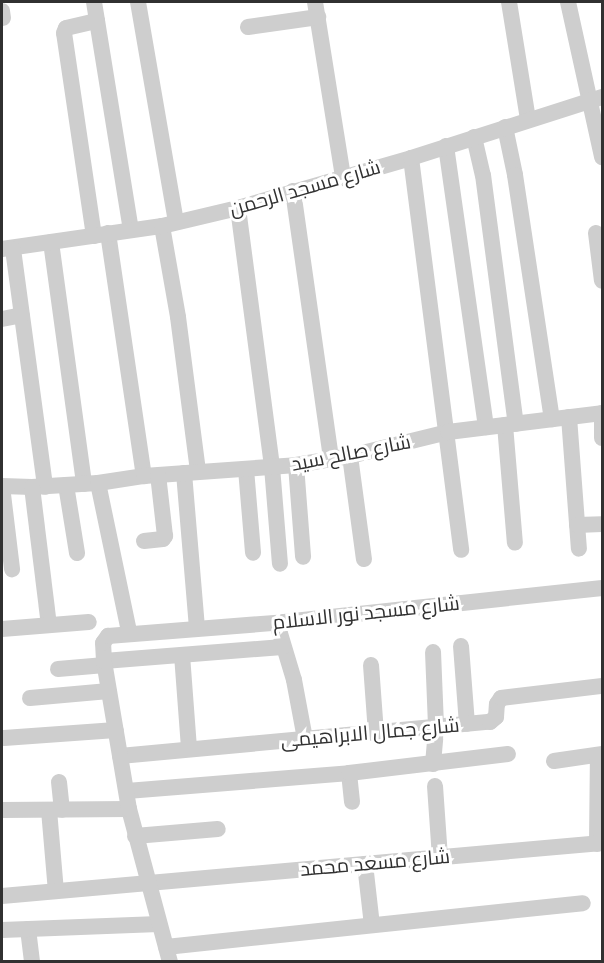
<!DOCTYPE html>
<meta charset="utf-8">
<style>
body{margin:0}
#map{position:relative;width:604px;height:963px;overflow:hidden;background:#fff;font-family:Cabin,Cairo,sans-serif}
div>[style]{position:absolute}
.minor>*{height:16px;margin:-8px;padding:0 8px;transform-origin:8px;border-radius:8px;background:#cecece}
span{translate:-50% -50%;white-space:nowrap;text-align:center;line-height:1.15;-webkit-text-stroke:6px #fff;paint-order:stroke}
.street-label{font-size:20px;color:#313131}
.frame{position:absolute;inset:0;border:3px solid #313131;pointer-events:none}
</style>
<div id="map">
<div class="minor">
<div style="left:94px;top:2px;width:231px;rotate:80.8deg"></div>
<div style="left:138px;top:2px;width:223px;rotate:80.2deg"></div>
<div style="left:315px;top:2px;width:176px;rotate:80.9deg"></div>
<div style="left:509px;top:2px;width:119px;rotate:80.8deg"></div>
<div style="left:568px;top:2px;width:159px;rotate:77.6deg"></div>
<div style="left:2px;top:11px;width:7px;rotate:82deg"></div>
<div style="left:248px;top:27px;width:71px;rotate:-8.1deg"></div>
<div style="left:505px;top:127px;width:49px;rotate:78.2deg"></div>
<div style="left:515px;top:175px;width:247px;rotate:81.4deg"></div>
<div style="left:474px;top:137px;width:39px;rotate:77deg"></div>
<div style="left:483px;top:175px;width:251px;rotate:82.5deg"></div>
<div style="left:446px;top:146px;width:284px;rotate:81.9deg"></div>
<div style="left:411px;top:158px;width:395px;rotate:82.7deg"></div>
<div style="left:293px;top:191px;width:271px;rotate:81.9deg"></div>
<div style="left:238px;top:208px;width:261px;rotate:82.5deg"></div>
<div style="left:272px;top:467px;width:97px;rotate:85.3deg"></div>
<div style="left:162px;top:226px;width:92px;rotate:80deg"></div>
<div style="left:178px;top:317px;width:156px;rotate:82.6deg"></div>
<div style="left:108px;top:233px;width:246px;rotate:81.6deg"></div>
<div style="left:596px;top:233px;width:48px;rotate:82.9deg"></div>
<div style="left:94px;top:236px;width:205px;rotate:-98.4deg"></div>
<div style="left:64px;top:33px;width:5px;rotate:-68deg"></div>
<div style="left:66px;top:28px;width:32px;rotate:-13deg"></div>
<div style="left:51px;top:242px;width:244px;rotate:82.2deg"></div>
<div style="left:2px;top:249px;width:162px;rotate:-8.2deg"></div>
<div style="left:162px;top:226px;width:78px;rotate:-13.3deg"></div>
<div style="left:238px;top:208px;width:180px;rotate:-16.1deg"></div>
<div style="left:411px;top:158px;width:201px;rotate:-17.7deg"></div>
<div style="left:13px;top:249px;width:240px;rotate:82.3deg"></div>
<div style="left:2px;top:319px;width:20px;rotate:-11deg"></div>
<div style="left:602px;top:413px;width:25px;rotate:90deg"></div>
<div style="left:569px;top:417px;width:132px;rotate:85.7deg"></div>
<div style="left:505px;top:425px;width:118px;rotate:85.2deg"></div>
<div style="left:350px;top:456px;width:104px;rotate:82.3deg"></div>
<div style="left:296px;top:465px;width:92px;rotate:85.6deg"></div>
<div style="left:246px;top:469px;width:84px;rotate:85.2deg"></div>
<div style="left:184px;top:473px;width:155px;rotate:85.2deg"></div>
<div style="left:98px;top:483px;width:152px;rotate:78.2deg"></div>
<div style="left:66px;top:485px;width:69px;rotate:80.8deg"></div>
<div style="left:2px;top:486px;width:30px;rotate:2deg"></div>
<div style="left:32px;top:487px;width:66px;rotate:-3.5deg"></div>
<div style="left:98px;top:483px;width:47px;rotate:-8.7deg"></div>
<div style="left:144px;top:476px;width:152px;rotate:-4.1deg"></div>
<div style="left:296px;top:465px;width:55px;rotate:-9.5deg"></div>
<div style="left:350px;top:456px;width:101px;rotate:-13.8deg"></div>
<div style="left:448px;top:432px;width:155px;rotate:-7deg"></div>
<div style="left:2px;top:486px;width:84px;rotate:83.1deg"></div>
<div style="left:32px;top:487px;width:139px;rotate:83deg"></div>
<div style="left:577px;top:525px;width:25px;rotate:-2deg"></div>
<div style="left:144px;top:541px;width:19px;rotate:-6deg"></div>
<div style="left:163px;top:539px;width:4px;rotate:-56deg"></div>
<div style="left:165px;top:536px;width:61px;rotate:-96.5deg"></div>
<div style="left:284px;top:622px;width:9px;rotate:122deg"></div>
<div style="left:279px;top:630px;width:52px;rotate:73.3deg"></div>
<div style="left:294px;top:680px;width:60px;rotate:79.4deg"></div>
<div style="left:2px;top:629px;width:87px;rotate:-4.6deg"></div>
<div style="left:461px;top:646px;width:78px;rotate:85.6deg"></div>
<div style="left:182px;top:655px;width:94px;rotate:85.7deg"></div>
<div style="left:104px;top:661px;width:179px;rotate:-4.5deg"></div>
<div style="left:371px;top:665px;width:68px;rotate:85.8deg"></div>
<div style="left:58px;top:669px;width:47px;rotate:-4.9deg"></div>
<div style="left:30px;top:698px;width:79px;rotate:-5.1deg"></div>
<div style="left:4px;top:738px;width:112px;rotate:-4.1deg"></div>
<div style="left:120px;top:756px;width:372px;rotate:-5.3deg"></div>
<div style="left:490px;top:722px;width:8px;rotate:-40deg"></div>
<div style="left:496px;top:717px;width:13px;rotate:-86deg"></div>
<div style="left:497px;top:704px;width:7px;rotate:-56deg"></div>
<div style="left:501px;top:698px;width:102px;rotate:-6.8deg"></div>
<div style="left:554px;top:761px;width:49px;rotate:-8.3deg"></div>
<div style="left:433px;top:764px;width:38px;rotate:-85deg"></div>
<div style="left:436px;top:726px;width:74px;rotate:-92.3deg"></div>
<div style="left:349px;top:773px;width:29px;rotate:84deg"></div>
<div style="left:59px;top:782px;width:28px;rotate:84deg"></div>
<div style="left:435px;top:786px;width:71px;rotate:86deg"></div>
<div style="left:127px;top:791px;width:223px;rotate:-4.6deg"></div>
<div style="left:349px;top:773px;width:160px;rotate:-6.8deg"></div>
<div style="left:2px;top:810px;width:127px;rotate:-0.5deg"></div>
<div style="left:49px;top:810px;width:81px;rotate:85.1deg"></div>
<div style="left:135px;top:836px;width:83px;rotate:-4.8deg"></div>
<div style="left:597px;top:844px;width:89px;rotate:-89.4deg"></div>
<div style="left:365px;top:864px;width:61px;rotate:83.5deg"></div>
<div style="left:2px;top:896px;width:602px;rotate:-5.05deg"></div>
<div style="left:28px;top:929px;width:33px;rotate:83deg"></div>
<div style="left:2px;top:930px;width:157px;rotate:-2.2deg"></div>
<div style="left:166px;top:947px;width:419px;rotate:-6deg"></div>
<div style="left:170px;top:962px;width:158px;rotate:-105deg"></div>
<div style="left:129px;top:809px;width:150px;rotate:-99.6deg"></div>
<div style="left:104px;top:661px;width:18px;rotate:-93deg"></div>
<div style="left:103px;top:643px;width:9px;rotate:-54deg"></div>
<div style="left:108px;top:636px;width:177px;rotate:-4.5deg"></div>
<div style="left:284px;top:622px;width:320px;rotate:-6.1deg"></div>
</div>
<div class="street-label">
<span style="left:305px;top:188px;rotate:-16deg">شارع مسجد الرحمن</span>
<span style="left:351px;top:453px;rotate:-11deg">شارع صالح سيد</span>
<span style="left:366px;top:613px;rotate:-6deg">شارع مسجد نور الاسلام</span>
<span style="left:370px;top:733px;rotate:-5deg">شارع جمال الابراهيمى</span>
<span style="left:375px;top:863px;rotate:-5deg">شارع مسعد محمد</span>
</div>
<div class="frame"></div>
</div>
